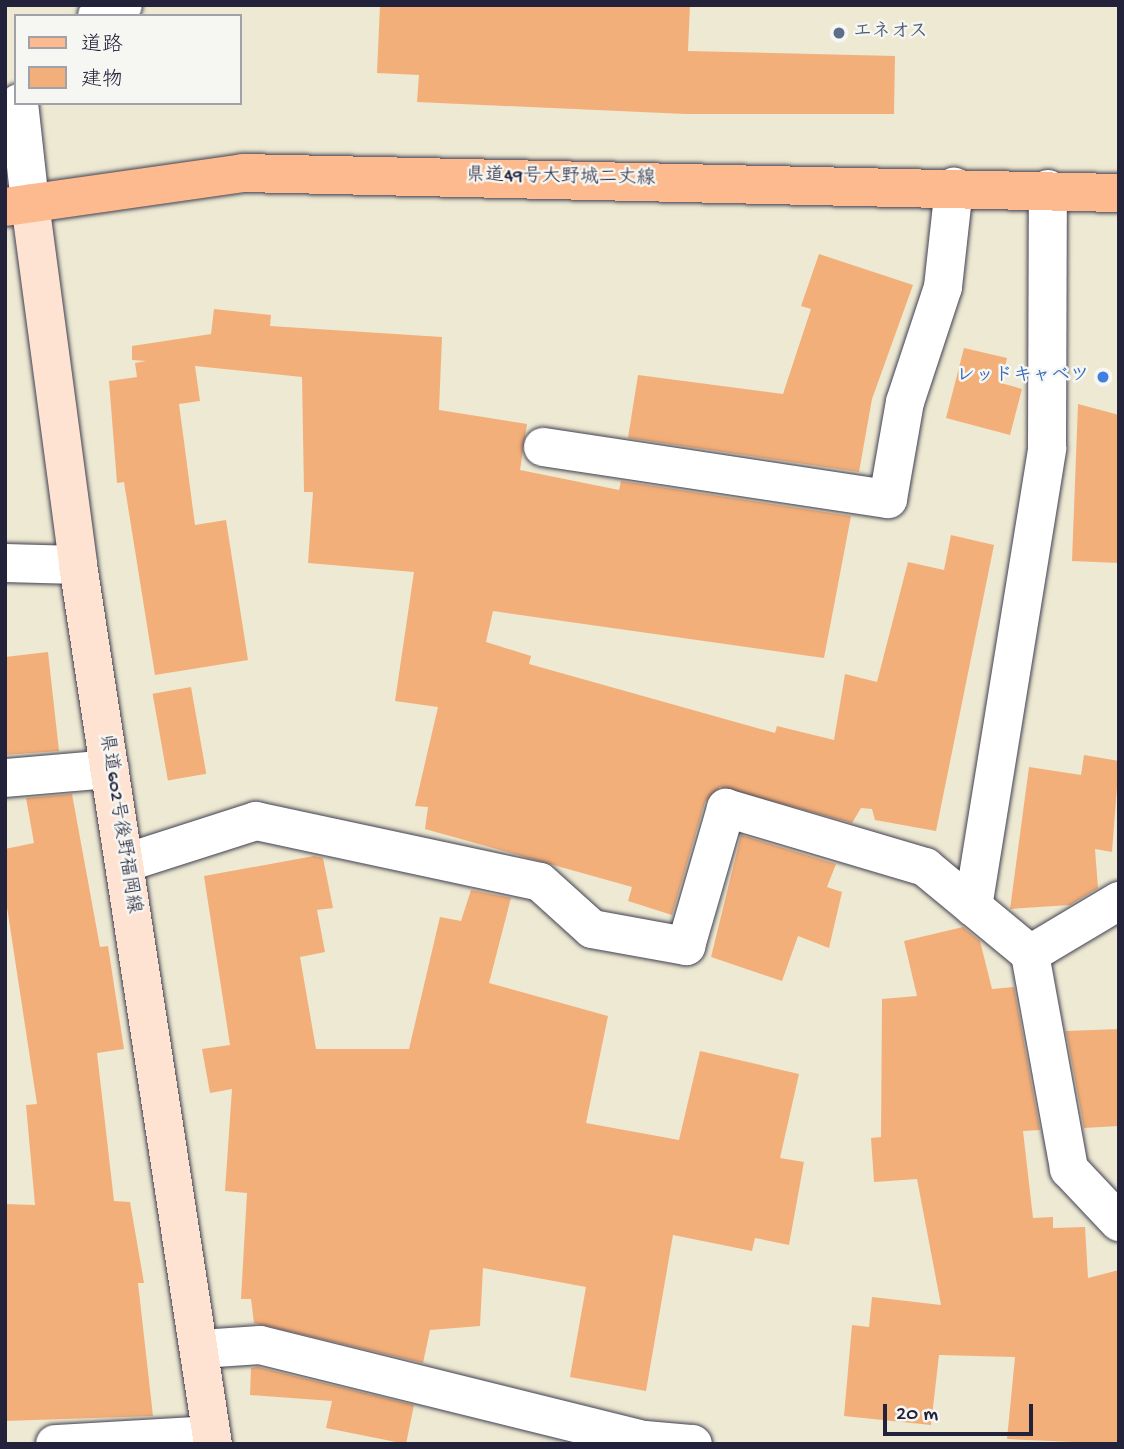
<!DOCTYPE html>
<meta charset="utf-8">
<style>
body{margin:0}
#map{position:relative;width:1124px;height:1449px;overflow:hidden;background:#eee9d2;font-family:"Gochi Hand","Klee One",sans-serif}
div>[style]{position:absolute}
.building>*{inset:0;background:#f3af7a;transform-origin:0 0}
.roads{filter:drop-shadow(0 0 2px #414052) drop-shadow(0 0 2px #414052)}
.minor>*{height:38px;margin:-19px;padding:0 19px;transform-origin:19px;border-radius:19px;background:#fff}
.secondary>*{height:38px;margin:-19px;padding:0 19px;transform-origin:19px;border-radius:19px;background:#fee3d2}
.primary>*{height:38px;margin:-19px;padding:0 19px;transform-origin:19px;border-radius:19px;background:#fcba8e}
.dots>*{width:19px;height:19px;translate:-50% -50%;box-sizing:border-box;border:4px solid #f6f6f2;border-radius:50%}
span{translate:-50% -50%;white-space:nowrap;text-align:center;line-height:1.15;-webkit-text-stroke:5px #f6f6f2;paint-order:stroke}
.service-label{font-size:19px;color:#4e5e75;font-weight:700}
.left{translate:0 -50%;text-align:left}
.street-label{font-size:19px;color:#22223b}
.shop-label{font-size:19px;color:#366cbe;font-weight:700}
.right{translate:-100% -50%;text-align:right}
.frame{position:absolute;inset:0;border:7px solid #22223b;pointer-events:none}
.legend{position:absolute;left:14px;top:14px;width:228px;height:91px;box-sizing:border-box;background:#f6f6f2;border:2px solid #a1a1a9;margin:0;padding:9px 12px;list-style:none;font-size:21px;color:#22223b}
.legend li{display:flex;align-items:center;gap:14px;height:35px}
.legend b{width:35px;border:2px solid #a1a1a9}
.scale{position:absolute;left:883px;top:1404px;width:150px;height:32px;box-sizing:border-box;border:4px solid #22223b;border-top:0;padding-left:9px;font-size:21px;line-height:24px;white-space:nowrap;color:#22223b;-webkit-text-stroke:5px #f6f6f2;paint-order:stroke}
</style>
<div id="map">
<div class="building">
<i style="clip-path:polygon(380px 5px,690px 5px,688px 51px,895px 56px,894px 114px,685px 114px,417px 102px,419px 75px,377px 73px)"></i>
<i style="clip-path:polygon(819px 254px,913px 285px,872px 399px,859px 472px,628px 438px,638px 375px,783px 394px,811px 309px,801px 306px)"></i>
<i style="clip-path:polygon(214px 309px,271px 315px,270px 326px,442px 337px,439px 410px,527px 424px,520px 470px,619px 490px,621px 481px,851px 516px,824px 658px,493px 611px,486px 642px,531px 656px,529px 664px,775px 733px,777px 726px,834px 740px,845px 674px,877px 682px,908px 562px,944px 570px,951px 535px,994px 545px,936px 831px,875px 820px,872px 809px,861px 808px,852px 823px,720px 787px,705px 802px,672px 915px,628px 901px,632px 887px,425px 829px,428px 807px,415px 806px,438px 707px,395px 701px,414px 572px,308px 563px,313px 492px,304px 492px,302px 377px,195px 366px,200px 401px,179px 404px,195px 525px,226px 520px,248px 660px,155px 675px,124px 482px,117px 483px,109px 381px,137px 377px,135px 363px,146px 361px,132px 360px,132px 346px,211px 334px)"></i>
<i style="clip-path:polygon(964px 348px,1007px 358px,1001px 383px,1022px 389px,1010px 435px,946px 418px)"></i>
<i style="clip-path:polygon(1078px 404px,1119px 415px,1119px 563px,1072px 561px)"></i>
<i style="clip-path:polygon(48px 652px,59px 751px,5px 755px,5px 657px)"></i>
<i style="left:191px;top:687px;width:88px;height:39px;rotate:80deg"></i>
<i style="clip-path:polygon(1084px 755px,1119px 761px,1112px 852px,1095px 849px,1098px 888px,1070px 905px,1010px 909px,1029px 767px,1081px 775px)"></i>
<i style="clip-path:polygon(72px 794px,100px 947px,108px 946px,124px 1049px,97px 1053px,114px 1201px,130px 1202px,144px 1283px,138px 1283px,153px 1416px,5px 1421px,5px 1204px,35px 1205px,26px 1105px,37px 1104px,5px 894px,5px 849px,34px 843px,26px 798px)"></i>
<i style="clip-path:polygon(741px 835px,836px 864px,827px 887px,842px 892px,829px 948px,798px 936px,782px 981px,711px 957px)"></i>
<i style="clip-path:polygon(314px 856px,323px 858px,333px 908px,317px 910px,325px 952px,300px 957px,316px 1049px,409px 1049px,440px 917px,461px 921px,471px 890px,511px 898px,489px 983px,608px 1016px,586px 1123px,679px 1140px,700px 1051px,799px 1074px,780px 1158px,804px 1162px,789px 1245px,755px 1238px,752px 1251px,673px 1235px,646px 1391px,570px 1377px,586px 1287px,483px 1268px,480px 1326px,430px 1330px,423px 1363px,254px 1323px,251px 1299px,241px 1299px,247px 1193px,225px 1191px,232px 1089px,210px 1093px,202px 1049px,230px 1045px,204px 876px)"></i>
<i style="clip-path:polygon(963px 927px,980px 941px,992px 989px,1014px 987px,1040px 1130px,1023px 1131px,1033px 1218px,1053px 1217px,1053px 1228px,1085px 1227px,1088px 1278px,1119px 1270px,1119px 1444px,1007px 1439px,1015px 1357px,939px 1355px,931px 1425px,844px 1416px,852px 1325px,869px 1327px,872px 1297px,941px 1305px,917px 1179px,874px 1182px,871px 1138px,881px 1137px,882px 999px,917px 996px,904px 941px)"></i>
<i style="clip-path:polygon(1119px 1029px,1119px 1126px,1084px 1128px,1066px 1031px)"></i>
<i style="clip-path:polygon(258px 1367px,414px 1405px,406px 1444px,326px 1428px,332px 1401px,250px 1395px,251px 1368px)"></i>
</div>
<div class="roads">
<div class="minor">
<i style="left:97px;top:16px;width:28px;rotate:-23deg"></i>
<i style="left:19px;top:103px;width:101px;rotate:83.7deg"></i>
<i style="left:543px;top:447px;width:349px;rotate:8.6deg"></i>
<i style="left:888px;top:499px;width:98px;rotate:-80.1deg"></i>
<i style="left:905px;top:402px;width:121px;rotate:-71.7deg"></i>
<i style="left:943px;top:287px;width:101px;rotate:-83.7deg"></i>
<i style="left:5px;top:563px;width:73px;rotate:1.6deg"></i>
<i style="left:5px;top:778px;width:105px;rotate:-4.9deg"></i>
<i style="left:125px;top:863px;width:138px;rotate:-17.8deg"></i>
<i style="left:256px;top:821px;width:290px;rotate:12.1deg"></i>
<i style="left:540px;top:882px;width:70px;rotate:42.1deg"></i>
<i style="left:592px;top:929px;width:96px;rotate:10.3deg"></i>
<i style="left:686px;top:946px;width:144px;rotate:-73.8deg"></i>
<i style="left:726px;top:808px;width:208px;rotate:16.5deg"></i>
<i style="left:925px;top:867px;width:136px;rotate:39.6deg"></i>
<i style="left:1030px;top:954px;width:104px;rotate:-30.8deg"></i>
<i style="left:973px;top:907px;width:465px;rotate:-80.8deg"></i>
<i style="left:1047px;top:448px;width:259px;rotate:-89.8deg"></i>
<i style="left:1030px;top:954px;width:219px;rotate:79.7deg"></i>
<i style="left:1069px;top:1169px;width:73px;rotate:46.7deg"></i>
<i style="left:201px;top:1349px;width:59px;rotate:-3.9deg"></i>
<i style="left:260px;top:1345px;width:397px;rotate:13.9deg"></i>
<i style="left:645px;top:1440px;width:48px;rotate:4.8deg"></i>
<i style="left:55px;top:1444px;width:156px;rotate:-3.3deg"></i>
</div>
<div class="secondary">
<i style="left:30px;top:203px;width:365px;rotate:82.4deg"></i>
<i style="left:78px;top:565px;width:889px;rotate:81.27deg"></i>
</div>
<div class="primary">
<i style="left:5px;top:207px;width:240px;rotate:-8.1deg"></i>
<i style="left:243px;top:173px;width:876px;rotate:1.31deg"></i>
</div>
</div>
<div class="dots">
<i style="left:839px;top:33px;background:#5c6f8a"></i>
<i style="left:1103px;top:377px;background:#3f7fe0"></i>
</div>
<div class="service-label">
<span class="left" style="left:853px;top:33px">エネオス</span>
</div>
<div class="street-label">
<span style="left:561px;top:178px;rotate:1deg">県道49号大野城二丈線</span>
<span style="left:119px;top:824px;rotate:81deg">県道602号後野福岡線</span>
</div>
<div class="shop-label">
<span class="right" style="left:1089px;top:377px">レッドキャベツ</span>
</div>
<div class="frame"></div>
<ul class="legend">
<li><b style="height:9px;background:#fcba8e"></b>道路</li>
<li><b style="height:19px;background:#f3af7a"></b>建物</li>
</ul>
<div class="scale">20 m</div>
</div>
